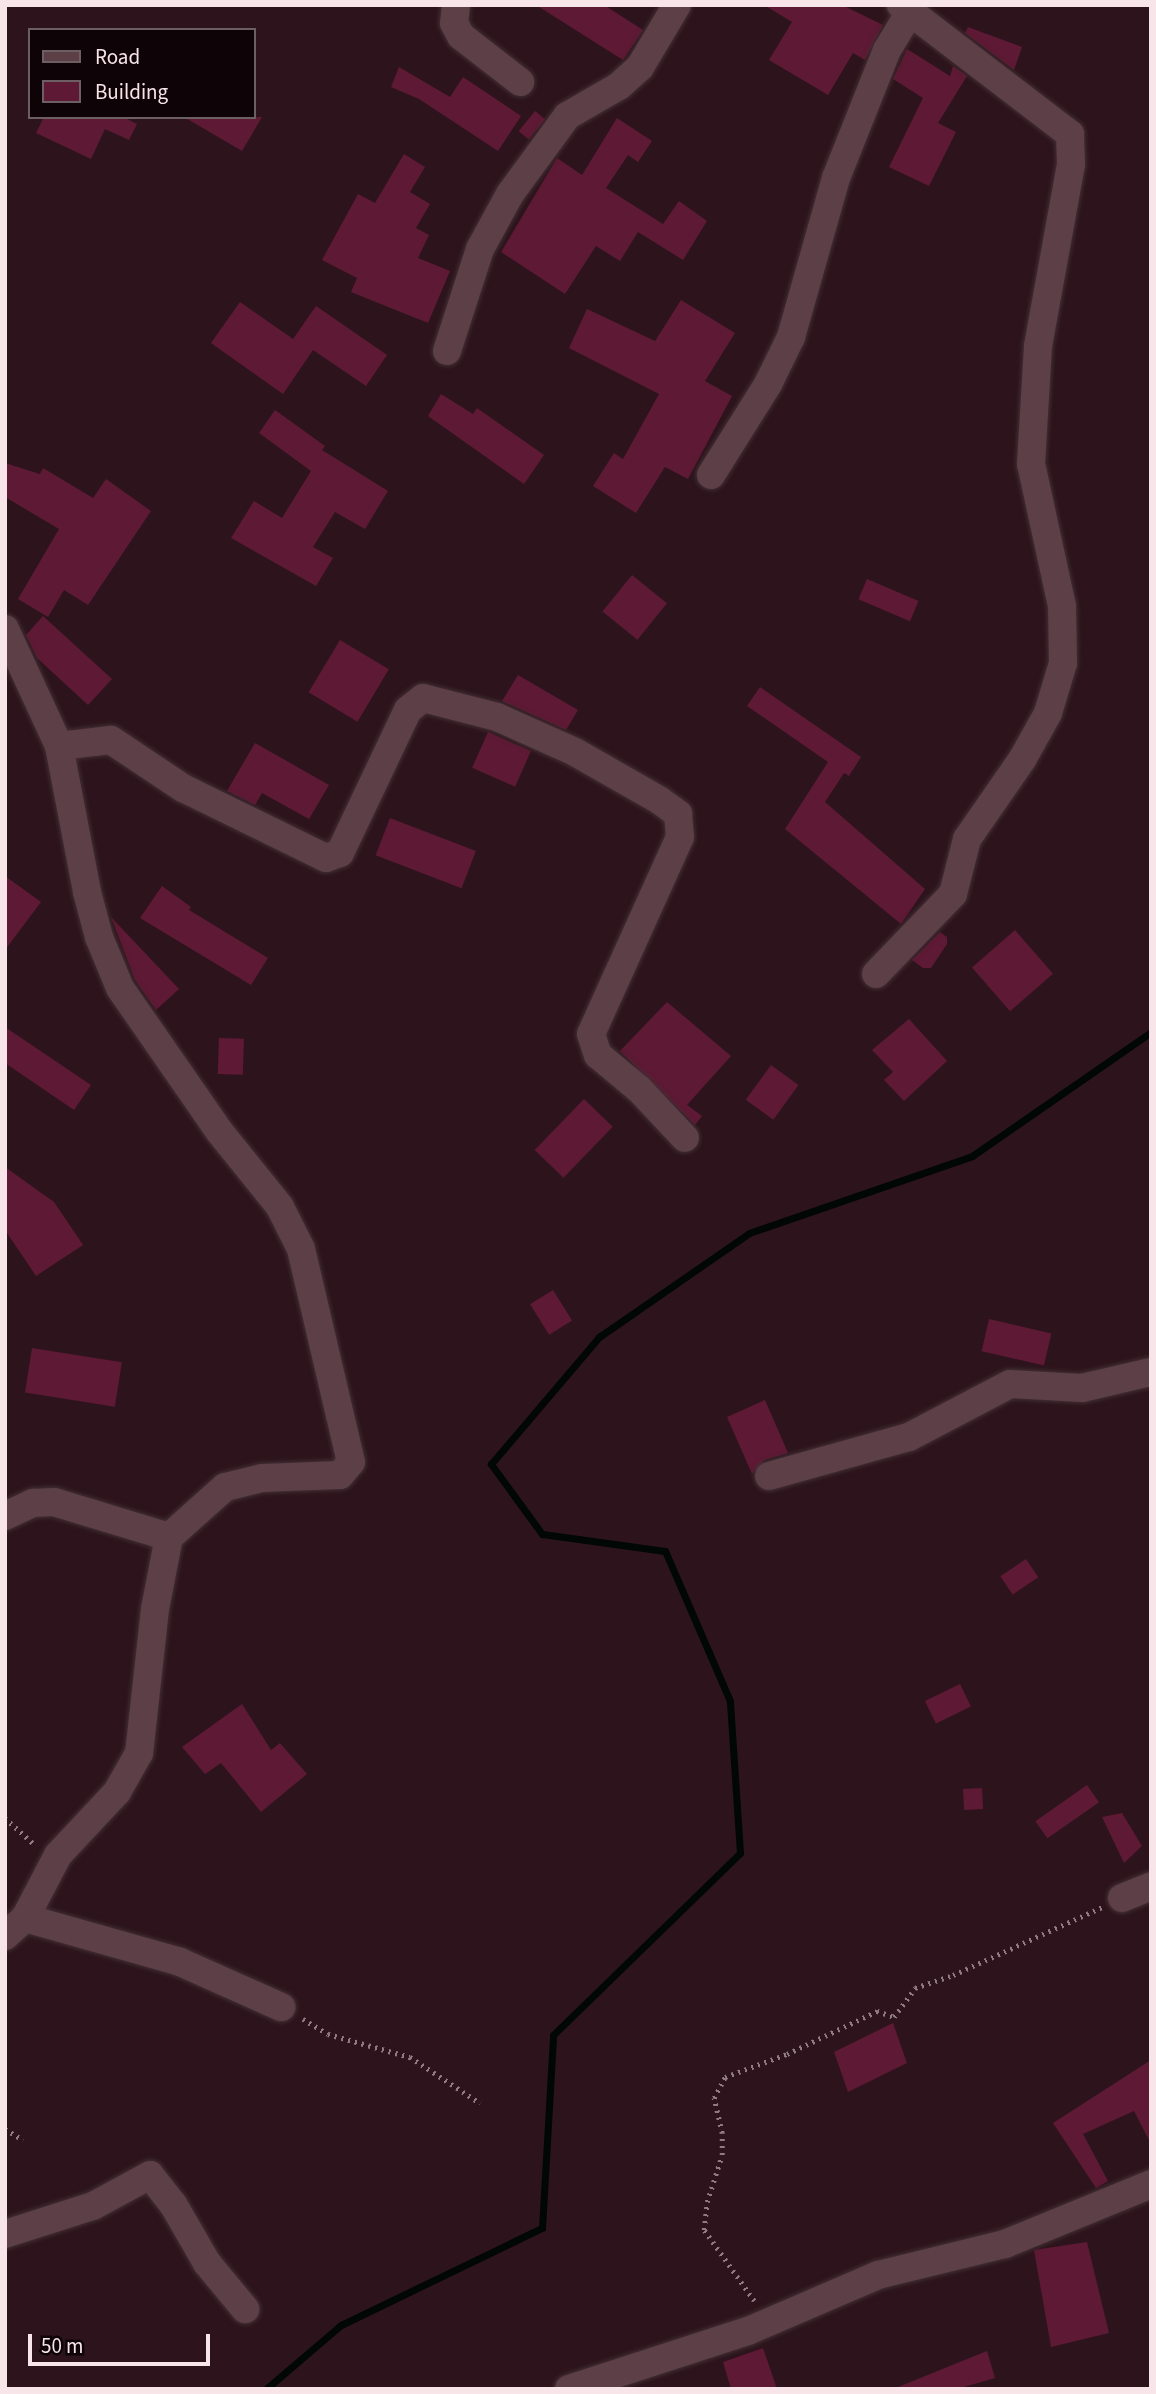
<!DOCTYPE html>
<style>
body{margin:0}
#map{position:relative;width:1156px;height:2394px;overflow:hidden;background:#2d141c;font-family:"Source Sans 3",sans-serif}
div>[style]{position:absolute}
.stream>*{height:7px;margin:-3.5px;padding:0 3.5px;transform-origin:3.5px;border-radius:3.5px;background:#010704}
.building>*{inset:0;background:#5e1934;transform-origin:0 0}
.path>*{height:4.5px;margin-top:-2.25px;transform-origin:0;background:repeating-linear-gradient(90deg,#917b82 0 2px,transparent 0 7px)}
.roads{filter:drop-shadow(0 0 2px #422f34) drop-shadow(0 0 2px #422f34)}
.minor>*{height:28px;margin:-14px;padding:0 14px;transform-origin:14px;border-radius:14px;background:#5d3f48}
span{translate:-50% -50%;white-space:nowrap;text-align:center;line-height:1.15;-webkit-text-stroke:6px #0e0407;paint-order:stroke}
.frame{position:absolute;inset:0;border:7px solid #f8e5ea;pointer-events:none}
.legend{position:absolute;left:28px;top:28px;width:228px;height:91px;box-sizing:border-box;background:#0e0407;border:2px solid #6c5e62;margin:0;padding:9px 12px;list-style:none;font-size:21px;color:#f8e5ea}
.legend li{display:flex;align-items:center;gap:14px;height:35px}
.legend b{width:35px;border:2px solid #6c5e62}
.scale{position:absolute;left:28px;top:2334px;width:182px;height:32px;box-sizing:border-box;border:4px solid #f8e5ea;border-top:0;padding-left:9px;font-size:21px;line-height:24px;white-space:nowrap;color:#f8e5ea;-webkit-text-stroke:5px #0e0407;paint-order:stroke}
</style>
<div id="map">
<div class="stream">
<i style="left:266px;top:2389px;width:99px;rotate:-40.5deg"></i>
<i style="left:341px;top:2325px;width:223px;rotate:-25.8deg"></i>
<i style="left:542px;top:2228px;width:193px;rotate:-86.7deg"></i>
<i style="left:553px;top:2035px;width:261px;rotate:-44.2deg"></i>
<i style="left:740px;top:1853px;width:152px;rotate:-93.8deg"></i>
<i style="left:730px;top:1701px;width:163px;rotate:-113.4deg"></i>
<i style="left:665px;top:1551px;width:124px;rotate:-172.1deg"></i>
<i style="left:542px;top:1534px;width:87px;rotate:-126.1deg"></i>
<i style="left:491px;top:1464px;width:167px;rotate:-49.6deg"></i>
<i style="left:599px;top:1337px;width:183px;rotate:-34.7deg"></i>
<i style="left:749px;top:1233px;width:236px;rotate:-19deg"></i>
<i style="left:972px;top:1156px;width:218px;rotate:-34.7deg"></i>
</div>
<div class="building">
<i style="clip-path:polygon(536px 5px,604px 5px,643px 30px,623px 60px)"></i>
<i style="clip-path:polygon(764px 5px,842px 5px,883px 25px,865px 60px,853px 53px,828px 95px,769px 60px,792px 22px)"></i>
<i style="clip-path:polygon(968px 27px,1022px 47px,1014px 70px,965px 33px)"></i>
<i style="clip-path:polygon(907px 49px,950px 76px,953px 66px,967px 76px,938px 123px,956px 132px,929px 186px,889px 167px,923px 98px,893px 79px)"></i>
<i style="clip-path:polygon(399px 67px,450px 97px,463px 77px,521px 116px,498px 151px,419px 99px,391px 87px)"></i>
<i style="left:535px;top:111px;width:13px;height:26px;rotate:39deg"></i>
<i style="clip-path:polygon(44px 117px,123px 117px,137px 124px,129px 140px,105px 129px,91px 159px,36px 133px)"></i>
<i style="clip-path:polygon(184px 117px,262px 117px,242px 151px)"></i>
<i style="clip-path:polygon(617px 118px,652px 141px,638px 162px,628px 155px,606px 188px,663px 224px,679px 201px,707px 221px,683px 260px,638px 232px,620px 261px,596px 246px,565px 294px,501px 252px,557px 158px,582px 175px)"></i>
<i style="clip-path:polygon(404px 154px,425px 167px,410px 192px,430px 204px,416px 228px,429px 235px,418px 258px,450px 271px,428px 323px,351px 292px,357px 278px,322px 260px,358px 194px,375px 203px)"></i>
<i style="clip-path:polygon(681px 300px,735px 333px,705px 381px,732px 396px,688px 479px,665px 467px,636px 513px,593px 486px,614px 453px,623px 459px,659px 394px,569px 348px,587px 309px,655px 341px)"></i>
<i style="clip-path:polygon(240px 302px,293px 339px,316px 306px,387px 355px,366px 386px,313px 350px,283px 394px,211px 343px)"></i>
<i style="clip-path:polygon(441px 394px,473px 414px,477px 408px,544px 455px,524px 484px,428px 416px)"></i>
<i style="clip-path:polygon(275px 410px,325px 446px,322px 450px,388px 491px,365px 529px,335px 512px,313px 547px,333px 558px,316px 586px,231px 538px,254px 501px,282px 518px,311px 471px,259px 433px)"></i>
<i style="clip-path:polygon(5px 463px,40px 474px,43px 468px,93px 498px,106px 479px,151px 511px,88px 605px,64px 590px,48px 617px,18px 599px,59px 529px,5px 497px)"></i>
<i style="left:632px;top:575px;width:45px;height:47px;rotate:39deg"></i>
<i style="left:867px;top:579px;width:56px;height:22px;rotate:23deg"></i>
<i style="clip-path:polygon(43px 616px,112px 679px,88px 705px,37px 658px,26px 635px)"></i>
<i style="left:340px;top:640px;width:57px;height:61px;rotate:31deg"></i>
<i style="clip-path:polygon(518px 675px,578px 710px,566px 730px,502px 701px)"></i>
<i style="clip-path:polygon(760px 687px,861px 757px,849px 776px,844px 773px,825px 802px,925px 889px,901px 924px,785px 829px,828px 762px,747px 706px)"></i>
<i style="left:488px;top:732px;width:47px;height:39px;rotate:24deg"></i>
<i style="clip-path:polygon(255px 743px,329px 785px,309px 819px,262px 793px,255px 805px,227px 791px)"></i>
<i style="left:390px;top:818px;width:92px;height:40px;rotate:21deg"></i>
<i style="clip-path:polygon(5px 876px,41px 902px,5px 950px)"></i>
<i style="clip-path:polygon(162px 886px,191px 907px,189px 910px,268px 958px,251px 985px,140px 918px)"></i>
<i style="clip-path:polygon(111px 917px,179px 989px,156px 1010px,135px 980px)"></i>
<i style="left:1015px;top:930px;width:58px;height:57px;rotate:49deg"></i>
<i style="clip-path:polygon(940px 932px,947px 937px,947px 944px,931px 968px,923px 968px,912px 960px)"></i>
<i style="clip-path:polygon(667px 1002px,731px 1056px,687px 1105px,702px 1116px,695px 1125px,620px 1051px)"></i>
<i style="clip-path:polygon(909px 1019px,947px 1061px,904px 1101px,884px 1080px,893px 1072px,872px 1050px)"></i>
<i style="clip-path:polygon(5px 1027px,91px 1085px,74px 1110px,5px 1063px)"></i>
<i style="left:219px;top:1038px;width:25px;height:36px;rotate:2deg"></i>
<i style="left:771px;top:1065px;width:34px;height:43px;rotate:36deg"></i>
<i style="left:584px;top:1099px;width:40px;height:71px;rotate:44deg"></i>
<i style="clip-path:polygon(5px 1167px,54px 1202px,83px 1245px,36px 1276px,5px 1230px)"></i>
<i style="left:553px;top:1290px;width:36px;height:27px;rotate:58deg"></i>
<i style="left:989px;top:1319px;width:64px;height:33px;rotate:13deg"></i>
<i style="left:32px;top:1348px;width:91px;height:45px;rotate:9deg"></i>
<i style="clip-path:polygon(765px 1400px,788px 1453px,764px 1460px,752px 1474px,727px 1417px)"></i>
<i style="left:1026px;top:1559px;width:22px;height:31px;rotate:56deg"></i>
<i style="left:960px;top:1684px;width:25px;height:39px;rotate:64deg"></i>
<i style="clip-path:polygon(242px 1704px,271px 1750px,280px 1743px,307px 1774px,261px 1812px,221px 1763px,205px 1774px,182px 1747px)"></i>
<i style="left:1087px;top:1785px;width:21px;height:63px;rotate:55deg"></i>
<i style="left:982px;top:1788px;width:21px;height:19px;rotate:87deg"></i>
<i style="clip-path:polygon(1122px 1813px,1142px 1846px,1124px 1863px,1102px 1817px)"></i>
<i style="clip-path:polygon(893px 2023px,907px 2063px,848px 2092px,834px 2052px)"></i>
<i style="clip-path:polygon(1151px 2060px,1151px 2144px,1134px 2111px,1083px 2134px,1108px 2181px,1096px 2188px,1053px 2123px)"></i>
<i style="clip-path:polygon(1087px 2242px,1109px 2333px,1051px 2347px,1034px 2250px)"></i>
<i style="clip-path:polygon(763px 2348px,777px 2389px,731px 2389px,723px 2362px)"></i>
<i style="clip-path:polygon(987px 2351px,995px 2378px,957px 2389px,893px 2389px)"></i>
</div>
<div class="path">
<i style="left:5px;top:1818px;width:40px;rotate:42deg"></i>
<i style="left:303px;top:2019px;width:29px;rotate:31deg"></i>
<i style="left:328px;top:2034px;width:85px;rotate:15.7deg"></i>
<i style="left:410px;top:2057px;width:84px;rotate:33.3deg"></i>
<i style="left:5px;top:2129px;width:21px;rotate:31deg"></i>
<i style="left:754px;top:2301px;width:87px;rotate:-125.2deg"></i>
<i style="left:704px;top:2230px;width:28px;rotate:-84deg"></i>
<i style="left:707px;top:2202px;width:49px;rotate:-72.3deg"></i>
<i style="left:722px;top:2155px;width:22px;rotate:-90deg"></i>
<i style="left:722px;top:2133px;width:36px;rotate:-103deg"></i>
<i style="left:714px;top:2098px;width:24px;rotate:-62deg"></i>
<i style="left:725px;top:2077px;width:66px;rotate:-20.4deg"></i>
<i style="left:787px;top:2054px;width:100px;rotate:-25.5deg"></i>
<i style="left:877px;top:2011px;width:18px;rotate:19deg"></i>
<i style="left:894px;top:2017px;width:36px;rotate:-54deg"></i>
<i style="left:915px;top:1988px;width:40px;rotate:-18.9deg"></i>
<i style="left:953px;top:1975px;width:164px;rotate:-24.5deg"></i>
</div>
<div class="roads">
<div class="minor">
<i style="left:456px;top:5px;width:18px;rotate:96deg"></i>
<i style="left:454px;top:23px;width:15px;rotate:62deg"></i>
<i style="left:461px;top:36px;width:75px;rotate:37.9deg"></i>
<i style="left:447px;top:351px;width:107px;rotate:-72.1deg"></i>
<i style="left:480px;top:249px;width:63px;rotate:-61.4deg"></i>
<i style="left:510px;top:194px;width:97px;rotate:-53.8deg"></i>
<i style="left:567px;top:116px;width:60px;rotate:-30deg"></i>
<i style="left:619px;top:86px;width:28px;rotate:-42deg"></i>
<i style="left:640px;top:67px;width:72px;rotate:-59.2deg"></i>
<i style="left:711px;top:475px;width:107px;rotate:-57.9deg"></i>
<i style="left:768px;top:384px;width:52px;rotate:-63.9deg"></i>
<i style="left:791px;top:337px;width:165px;rotate:-74.2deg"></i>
<i style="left:836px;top:178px;width:138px;rotate:-68.3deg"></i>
<i style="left:887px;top:50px;width:44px;rotate:-58.8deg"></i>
<i style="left:5px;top:629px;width:129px;rotate:65.2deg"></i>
<i style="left:59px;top:746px;width:149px;rotate:79.1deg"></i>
<i style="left:87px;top:892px;width:47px;rotate:75.1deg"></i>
<i style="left:99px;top:937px;width:55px;rotate:67.6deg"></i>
<i style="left:120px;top:988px;width:174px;rotate:55.3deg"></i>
<i style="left:219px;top:1131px;width:97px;rotate:51.2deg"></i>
<i style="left:280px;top:1207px;width:47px;rotate:63.4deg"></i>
<i style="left:301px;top:1249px;width:219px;rotate:76.8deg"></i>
<i style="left:351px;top:1462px;width:17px;rotate:130deg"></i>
<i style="left:340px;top:1475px;width:78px;rotate:177.8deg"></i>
<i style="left:262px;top:1478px;width:38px;rotate:166deg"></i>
<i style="left:225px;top:1487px;width:75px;rotate:138.2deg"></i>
<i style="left:169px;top:1537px;width:73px;rotate:101deg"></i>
<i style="left:155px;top:1609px;width:145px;rotate:96.3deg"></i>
<i style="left:139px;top:1753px;width:45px;rotate:119.4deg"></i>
<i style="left:117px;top:1792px;width:86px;rotate:133.1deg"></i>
<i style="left:58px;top:1855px;width:71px;rotate:117.6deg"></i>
<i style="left:25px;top:1918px;width:27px;rotate:138deg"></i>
<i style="left:59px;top:746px;width:52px;rotate:-6.6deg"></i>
<i style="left:111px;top:740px;width:87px;rotate:33.7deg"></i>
<i style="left:183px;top:788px;width:159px;rotate:26.1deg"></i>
<i style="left:326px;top:858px;width:15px;rotate:-20deg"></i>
<i style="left:340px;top:853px;width:158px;rotate:-64.6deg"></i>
<i style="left:408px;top:710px;width:19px;rotate:-39deg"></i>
<i style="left:423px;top:698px;width:76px;rotate:14.4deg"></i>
<i style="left:497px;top:717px;width:85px;rotate:24.2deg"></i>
<i style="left:575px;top:752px;width:97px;rotate:29.7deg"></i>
<i style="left:659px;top:800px;width:24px;rotate:36deg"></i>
<i style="left:678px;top:814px;width:23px;rotate:85deg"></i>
<i style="left:680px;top:837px;width:216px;rotate:114.3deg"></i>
<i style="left:591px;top:1034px;width:22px;rotate:72deg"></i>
<i style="left:598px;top:1055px;width:53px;rotate:39.7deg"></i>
<i style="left:639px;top:1089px;width:67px;rotate:46.8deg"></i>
<i style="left:876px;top:974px;width:111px;rotate:-46.1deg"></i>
<i style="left:953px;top:894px;width:57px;rotate:-75.7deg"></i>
<i style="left:967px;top:839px;width:98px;rotate:-55.3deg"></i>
<i style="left:1023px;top:758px;width:51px;rotate:-60.9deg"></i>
<i style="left:1048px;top:713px;width:52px;rotate:-73.3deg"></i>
<i style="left:1063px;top:663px;width:57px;rotate:-91deg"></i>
<i style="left:1062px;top:606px;width:145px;rotate:-102.3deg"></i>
<i style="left:1031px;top:464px;width:118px;rotate:-86.6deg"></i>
<i style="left:1038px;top:346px;width:185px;rotate:-79.7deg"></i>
<i style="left:1071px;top:164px;width:30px;rotate:-92deg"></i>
<i style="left:1070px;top:134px;width:213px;rotate:-142.6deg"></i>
<i style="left:769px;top:1476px;width:145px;rotate:-15.6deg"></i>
<i style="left:909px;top:1437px;width:114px;rotate:-27.7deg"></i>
<i style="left:1010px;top:1384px;width:72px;rotate:3.2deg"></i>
<i style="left:1082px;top:1388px;width:71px;rotate:-13.1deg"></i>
<i style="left:5px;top:1516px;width:31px;rotate:-25deg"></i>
<i style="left:33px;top:1503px;width:21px;rotate:-3deg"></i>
<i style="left:54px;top:1502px;width:120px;rotate:16.9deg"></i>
<i style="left:1122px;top:1898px;width:31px;rotate:-22deg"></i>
<i style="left:25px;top:1918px;width:161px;rotate:15.8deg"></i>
<i style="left:180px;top:1962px;width:111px;rotate:24deg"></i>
<i style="left:5px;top:2234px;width:92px;rotate:-17.7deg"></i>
<i style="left:93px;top:2206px;width:65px;rotate:-28.5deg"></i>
<i style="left:150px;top:2175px;width:37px;rotate:52deg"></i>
<i style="left:173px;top:2204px;width:68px;rotate:60deg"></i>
<i style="left:207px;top:2263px;width:60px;rotate:50.4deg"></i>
<i style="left:569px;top:2389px;width:188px;rotate:-18deg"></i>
<i style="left:748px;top:2331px;width:142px;rotate:-23.3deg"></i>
<i style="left:878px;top:2275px;width:131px;rotate:-13.7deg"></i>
<i style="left:1005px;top:2244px;width:158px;rotate:-22.3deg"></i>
</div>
</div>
<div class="frame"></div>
<ul class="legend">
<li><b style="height:9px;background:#5d3f48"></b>Road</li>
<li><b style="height:19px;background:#5e1934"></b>Building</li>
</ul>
<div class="scale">50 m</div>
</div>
